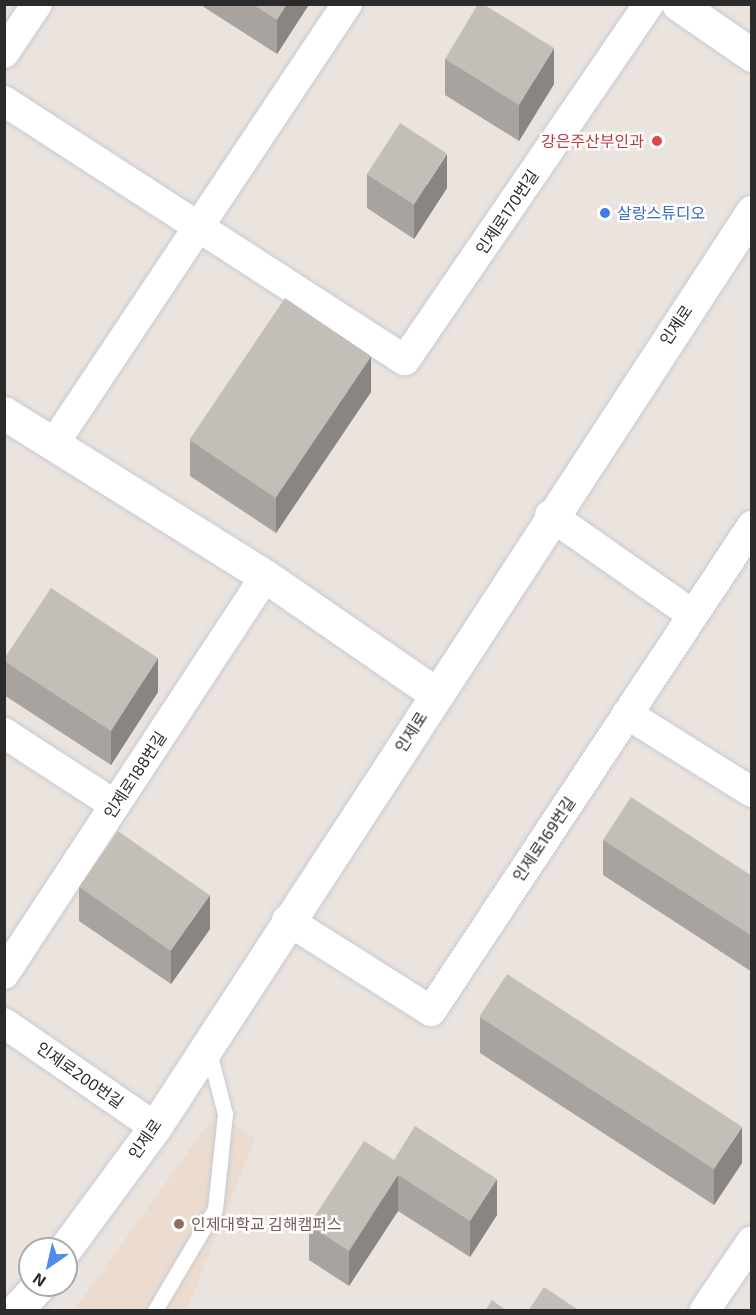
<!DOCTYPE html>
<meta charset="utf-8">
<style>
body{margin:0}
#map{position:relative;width:756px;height:1315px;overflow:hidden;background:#ebe3de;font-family:"Exo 2","Noto Sans KR",sans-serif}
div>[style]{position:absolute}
.education>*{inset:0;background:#ebdccf}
.roads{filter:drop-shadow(0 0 2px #c6cbd3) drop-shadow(0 0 2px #c6cbd3)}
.lane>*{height:15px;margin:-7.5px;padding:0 7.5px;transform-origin:7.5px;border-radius:7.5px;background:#fff}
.street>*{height:30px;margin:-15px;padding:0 15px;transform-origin:15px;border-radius:15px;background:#fff}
.secondary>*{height:33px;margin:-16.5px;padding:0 16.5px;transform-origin:16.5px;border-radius:16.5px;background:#fff}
.wall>*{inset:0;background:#a9a39f}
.shaded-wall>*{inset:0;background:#898582}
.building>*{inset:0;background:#c4beb9;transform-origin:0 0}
.dots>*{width:16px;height:16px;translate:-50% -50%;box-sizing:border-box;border:3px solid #fff;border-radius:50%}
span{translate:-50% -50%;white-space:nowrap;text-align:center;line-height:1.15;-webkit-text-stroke:5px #fff;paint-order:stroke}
.health-label{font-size:16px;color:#be3a42}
.right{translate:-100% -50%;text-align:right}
.street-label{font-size:16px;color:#2b2b2b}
.shop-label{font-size:16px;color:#366cbe}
.left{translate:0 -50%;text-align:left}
.education-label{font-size:16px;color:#785e54}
.frame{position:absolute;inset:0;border:6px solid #2b2b2b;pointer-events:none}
.north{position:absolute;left:18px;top:1237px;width:60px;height:60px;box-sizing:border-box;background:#fff;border:2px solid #aaa;border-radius:50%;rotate:214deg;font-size:16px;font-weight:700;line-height:24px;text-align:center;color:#2b2b2b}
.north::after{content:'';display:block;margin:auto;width:21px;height:27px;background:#4d8ce9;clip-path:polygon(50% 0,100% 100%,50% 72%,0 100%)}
</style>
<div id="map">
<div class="education">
<i style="clip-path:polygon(216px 1113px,255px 1138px,187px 1310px,74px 1310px)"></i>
</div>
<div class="roads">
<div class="lane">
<i style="left:155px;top:1310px;width:117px;rotate:-59.3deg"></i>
<i style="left:215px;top:1209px;width:96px;rotate:-84deg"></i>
<i style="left:225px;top:1114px;width:68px;rotate:-104.4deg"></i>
</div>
<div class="street">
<i style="left:4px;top:53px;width:59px;rotate:-56deg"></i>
<i style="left:4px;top:101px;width:477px;rotate:32.9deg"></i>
<i style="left:405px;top:360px;width:432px;rotate:-55.6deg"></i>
<i style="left:53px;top:445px;width:530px;rotate:-56.31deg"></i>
<i style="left:550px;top:515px;width:174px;rotate:35deg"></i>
<i style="left:627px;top:714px;width:147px;rotate:32deg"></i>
<i style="left:4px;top:733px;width:132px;rotate:33deg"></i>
<i style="left:287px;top:920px;width:170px;rotate:32.3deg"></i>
<i style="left:431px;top:1011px;width:582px;rotate:-56.5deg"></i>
<i style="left:4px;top:974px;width:476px;rotate:-56.7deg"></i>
<i style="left:4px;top:1023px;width:183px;rotate:34.6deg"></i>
<i style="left:705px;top:1310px;width:83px;rotate:-55.7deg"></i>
</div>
<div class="secondary">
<i style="left:678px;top:4px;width:90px;rotate:34.6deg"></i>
<i style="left:4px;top:413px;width:308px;rotate:32deg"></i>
<i style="left:265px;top:576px;width:208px;rotate:34.6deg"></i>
<i style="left:65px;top:1249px;width:152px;rotate:-53.6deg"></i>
<i style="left:155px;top:1127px;width:1093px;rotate:-56.88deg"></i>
<i style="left:16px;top:1310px;width:34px;rotate:-47deg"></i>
</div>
</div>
<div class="wall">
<i style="clip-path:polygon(199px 4px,308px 4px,308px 6px,277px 54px)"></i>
<i style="clip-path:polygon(445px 59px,554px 84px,519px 141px,445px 95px)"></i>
<i style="clip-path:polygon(367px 174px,447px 188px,414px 239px,367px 208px)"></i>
<i style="clip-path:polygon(371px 392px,276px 533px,190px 476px,190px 440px)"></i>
<i style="clip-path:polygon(4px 659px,158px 692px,111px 765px,4px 695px)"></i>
<i style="clip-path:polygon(603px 840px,752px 876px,752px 972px,603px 875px)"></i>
<i style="clip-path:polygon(79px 887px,210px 929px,171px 984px,79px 921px)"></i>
<i style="clip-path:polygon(480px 1017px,742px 1163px,714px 1205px,480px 1053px)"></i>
<i style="clip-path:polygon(394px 1160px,497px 1215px,470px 1257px,398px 1211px,349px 1286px,309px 1260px,309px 1225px)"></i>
</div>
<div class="shaded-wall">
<i style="clip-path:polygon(287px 4px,308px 4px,308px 6px,277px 54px,277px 20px)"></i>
<i style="clip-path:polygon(554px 48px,554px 84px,519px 141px,519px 105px)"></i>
<i style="clip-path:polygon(447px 154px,447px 188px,414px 239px,414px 205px)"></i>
<i style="clip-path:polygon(371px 356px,371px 392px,276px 533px,276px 497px)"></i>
<i style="clip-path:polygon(158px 658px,158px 692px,111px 765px,111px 731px)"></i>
<i style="clip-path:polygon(210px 895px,210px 929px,171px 984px,171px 950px)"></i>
<i style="clip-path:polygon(742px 1127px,742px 1163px,714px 1205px,714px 1169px)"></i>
<i style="clip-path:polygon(398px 1175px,398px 1211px,349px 1286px,349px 1251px)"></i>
<i style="clip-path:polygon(497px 1179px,497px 1215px,470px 1257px,470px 1221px)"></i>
</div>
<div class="building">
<i style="clip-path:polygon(252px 4px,287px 4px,277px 20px)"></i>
<i style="clip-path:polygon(478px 4px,483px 4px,554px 48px,519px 105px,445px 59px)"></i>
<i style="left:400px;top:123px;width:56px;height:61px;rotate:33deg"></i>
<i style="left:285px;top:298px;width:104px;height:171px;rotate:34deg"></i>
<i style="clip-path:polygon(51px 588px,158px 658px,111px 731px,4px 661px,4px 659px)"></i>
<i style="clip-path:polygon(631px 797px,752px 876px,752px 936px,603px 840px)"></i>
<i style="left:118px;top:831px;width:112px;height:68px;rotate:35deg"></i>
<i style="left:507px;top:974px;width:280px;height:51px;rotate:33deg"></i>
<i style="clip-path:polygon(415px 1126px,497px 1179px,470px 1221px,398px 1175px,349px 1251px,309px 1225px,364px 1141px,394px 1160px)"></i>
<i style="clip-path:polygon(544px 1287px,580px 1311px,528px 1311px)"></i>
<i style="clip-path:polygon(492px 1300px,507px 1311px,485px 1311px)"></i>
</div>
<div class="dots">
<i style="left:657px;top:141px;background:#e0444e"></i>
<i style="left:605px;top:213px;background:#3f7fe0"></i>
<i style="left:179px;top:1224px;background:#8d6e63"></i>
</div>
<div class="health-label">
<span class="right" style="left:644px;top:141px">강은주산부인과</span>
</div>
<div class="street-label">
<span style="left:507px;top:212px;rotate:-56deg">인제로170번길</span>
<span style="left:676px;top:325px;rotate:-56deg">인제로</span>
<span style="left:411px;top:732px;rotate:-57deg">인제로</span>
<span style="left:135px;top:775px;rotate:-57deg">인제로188번길</span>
<span style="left:544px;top:839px;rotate:-56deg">인제로169번길</span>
<span style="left:80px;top:1075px;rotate:35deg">인제로200번길</span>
<span style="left:145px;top:1139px;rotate:-55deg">인제로</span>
</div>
<div class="shop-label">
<span class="left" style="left:617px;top:213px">살랑스튜디오</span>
</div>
<div class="education-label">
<span class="left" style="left:191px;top:1224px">인제대학교 김해캠퍼스</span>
</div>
<div class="frame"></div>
<div class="north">N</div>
</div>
